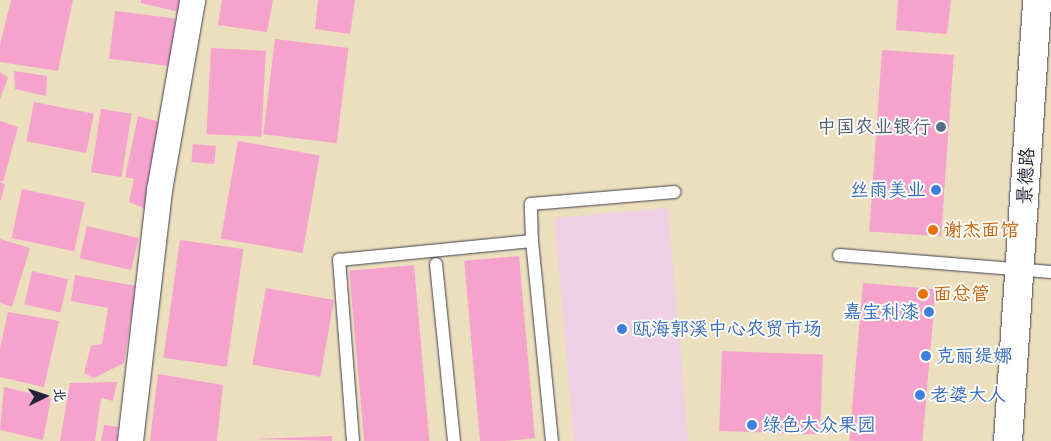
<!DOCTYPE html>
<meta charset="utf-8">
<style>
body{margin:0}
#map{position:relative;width:1051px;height:441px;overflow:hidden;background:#ecdfbd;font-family:"Patrick Hand","LXGW WenKai TC",sans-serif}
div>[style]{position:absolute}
.built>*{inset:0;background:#efd0e5;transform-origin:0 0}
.building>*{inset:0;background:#f5a3cd;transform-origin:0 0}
.roads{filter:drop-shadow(0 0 1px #403e4e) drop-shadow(0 0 1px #403e4e)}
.service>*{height:12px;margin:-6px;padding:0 6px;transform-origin:6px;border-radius:6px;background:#fff}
.minor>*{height:25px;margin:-12.5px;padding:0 12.5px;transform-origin:12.5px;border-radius:12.5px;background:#fff}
.secondary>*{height:28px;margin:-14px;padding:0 14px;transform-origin:14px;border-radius:14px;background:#fff}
.dots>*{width:14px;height:14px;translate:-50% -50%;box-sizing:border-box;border:2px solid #fdfcf7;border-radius:50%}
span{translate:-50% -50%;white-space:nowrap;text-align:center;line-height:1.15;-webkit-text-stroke:4px #fdfcf7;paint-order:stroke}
.service-label{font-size:19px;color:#4e5e75}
.right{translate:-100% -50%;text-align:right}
.street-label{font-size:19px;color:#22223b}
.shop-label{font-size:19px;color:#366cbe}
.left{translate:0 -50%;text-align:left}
.food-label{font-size:19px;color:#c56008}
.north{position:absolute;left:20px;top:371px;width:50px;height:50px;-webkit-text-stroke:4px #fdfcf7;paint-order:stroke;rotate:86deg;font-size:14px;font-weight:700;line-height:20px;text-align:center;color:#22223b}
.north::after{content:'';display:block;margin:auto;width:18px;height:22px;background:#22223b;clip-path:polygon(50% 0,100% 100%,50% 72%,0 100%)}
</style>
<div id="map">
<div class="built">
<i style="left:668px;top:208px;width:234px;height:114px;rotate:85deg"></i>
</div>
<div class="building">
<i style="clip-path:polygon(11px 0,73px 0,58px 71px,0 62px,0 45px)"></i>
<i style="clip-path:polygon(141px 0,181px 0,179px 12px,141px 3px)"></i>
<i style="clip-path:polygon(222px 0,273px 0,267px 32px,218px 25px)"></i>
<i style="clip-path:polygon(318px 0,355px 0,350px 34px,315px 29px)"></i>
<i style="clip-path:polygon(898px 0,951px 0,947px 34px,896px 30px)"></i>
<i style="left:115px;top:11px;width:61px;height:48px;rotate:7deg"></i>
<i style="left:275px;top:39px;width:74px;height:96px;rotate:7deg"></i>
<i style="left:211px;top:48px;width:55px;height:86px;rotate:3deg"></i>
<i style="left:882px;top:50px;width:72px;height:182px;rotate:4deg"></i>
<i style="clip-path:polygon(14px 71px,47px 76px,46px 96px,15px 89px)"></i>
<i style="clip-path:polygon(0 72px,8px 78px,0 99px)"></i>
<i style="left:34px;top:102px;width:61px;height:40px;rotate:11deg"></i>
<i style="left:101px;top:109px;width:31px;height:64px;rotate:9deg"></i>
<i style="clip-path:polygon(138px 116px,159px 122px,145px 209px,129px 202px,134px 179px,125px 177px)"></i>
<i style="clip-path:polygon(0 121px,18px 127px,3px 182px,0 181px)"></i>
<i style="left:238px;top:141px;width:83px;height:99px;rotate:10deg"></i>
<i style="left:193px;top:144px;width:23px;height:18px;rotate:5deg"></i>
<i style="clip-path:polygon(0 182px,5px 184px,1px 200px,0 200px)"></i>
<i style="left:22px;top:189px;width:64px;height:50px;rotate:12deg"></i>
<i style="left:87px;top:226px;width:53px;height:33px;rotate:13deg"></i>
<i style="clip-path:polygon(0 239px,30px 248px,12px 307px,0 303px)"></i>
<i style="left:180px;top:240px;width:64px;height:119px;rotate:8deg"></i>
<i style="left:519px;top:256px;width:183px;height:55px;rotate:85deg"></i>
<i style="left:414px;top:265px;width:177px;height:65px;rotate:85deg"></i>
<i style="left:32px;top:271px;width:37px;height:34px;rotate:13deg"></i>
<i style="clip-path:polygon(75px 275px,136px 286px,124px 363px,94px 378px,84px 373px,91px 346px,102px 344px,108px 308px,71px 301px)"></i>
<i style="left:863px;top:283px;width:73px;height:158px;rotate:5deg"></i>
<i style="left:266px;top:288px;width:69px;height:78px;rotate:10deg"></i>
<i style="clip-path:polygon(8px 312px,59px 321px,44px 387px,0 377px,0 348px)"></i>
<i style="left:722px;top:351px;width:101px;height:80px;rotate:2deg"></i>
<i style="clip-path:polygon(158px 374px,223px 385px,217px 441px,150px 441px)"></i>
<i style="clip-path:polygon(117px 382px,113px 401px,101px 398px,95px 441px,60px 441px,70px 383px)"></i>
<i style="clip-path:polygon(4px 387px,51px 398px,43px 440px,0 430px)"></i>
<i style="clip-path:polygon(104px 425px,118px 427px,117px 441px,101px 441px)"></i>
<i style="clip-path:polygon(332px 436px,332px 441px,251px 439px)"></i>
</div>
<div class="roads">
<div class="service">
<i style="left:532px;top:241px;width:201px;rotate:84.3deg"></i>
<i style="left:839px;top:255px;width:213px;rotate:4.6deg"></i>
<i style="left:436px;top:264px;width:178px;rotate:84.2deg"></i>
<i style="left:353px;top:441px;width:182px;rotate:-94.4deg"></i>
<i style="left:339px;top:260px;width:194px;rotate:-5.6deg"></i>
<i style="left:532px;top:241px;width:37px;rotate:-92deg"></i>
<i style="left:531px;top:204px;width:144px;rotate:-4.8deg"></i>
</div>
<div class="minor">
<i style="left:130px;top:441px;width:253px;rotate:-83.4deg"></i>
<i style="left:159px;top:190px;width:193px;rotate:-80.1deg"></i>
</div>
<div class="secondary">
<i style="left:1008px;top:441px;width:442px;rotate:-86.2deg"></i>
</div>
</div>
<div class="dots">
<i style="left:941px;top:127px;background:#5c6f8a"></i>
<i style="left:936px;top:190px;background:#3f7fe0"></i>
<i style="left:933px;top:230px;background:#e8710a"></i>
<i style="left:923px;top:294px;background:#e8710a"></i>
<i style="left:929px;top:312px;background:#3f7fe0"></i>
<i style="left:622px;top:329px;background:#3f7fe0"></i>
<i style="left:926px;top:356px;background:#3f7fe0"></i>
<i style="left:920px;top:395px;background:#3f7fe0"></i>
<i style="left:752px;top:425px;background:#3f7fe0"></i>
</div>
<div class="service-label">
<span class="right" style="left:931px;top:127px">中国农业银行</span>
</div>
<div class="street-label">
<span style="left:1026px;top:176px;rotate:-87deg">景德路</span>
</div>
<div class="shop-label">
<span class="right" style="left:926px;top:190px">丝雨美业</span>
<span class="right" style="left:919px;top:312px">嘉宝利漆</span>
<span class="left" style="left:632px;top:329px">瓯海郭溪中心农贸市场</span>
<span class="left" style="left:936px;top:356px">克丽缇娜</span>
<span class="left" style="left:930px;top:395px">老婆大人</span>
<span class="left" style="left:762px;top:425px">绿色大众果园</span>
</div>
<div class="food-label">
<span class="left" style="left:943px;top:230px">谢杰面馆</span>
<span class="left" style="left:933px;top:294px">面总管</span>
</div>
<div class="north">北</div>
</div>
